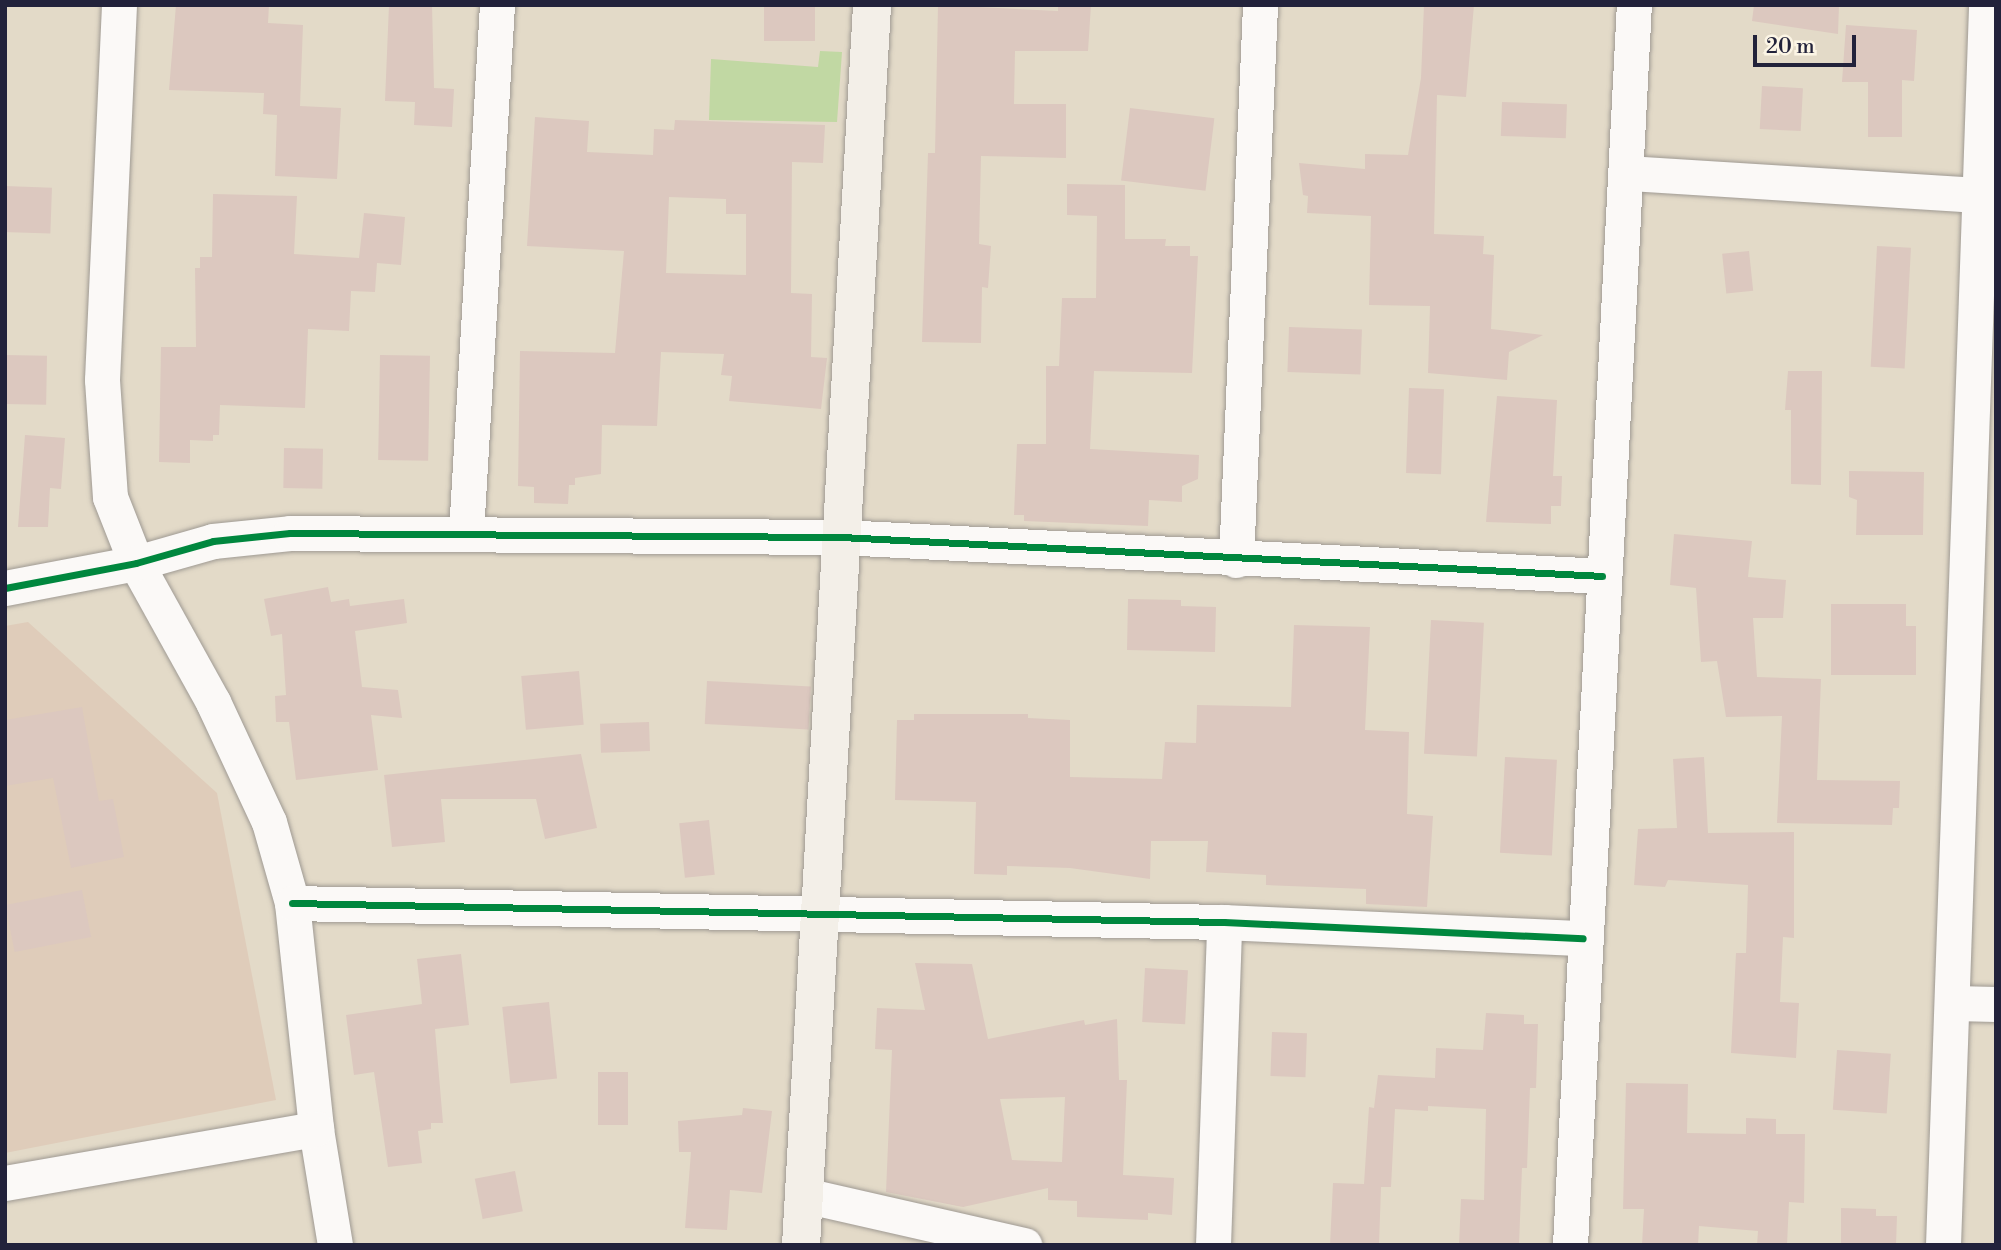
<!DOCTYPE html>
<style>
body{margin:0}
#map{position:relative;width:2001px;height:1250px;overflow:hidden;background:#e3dac8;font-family:"Libre Bodoni",serif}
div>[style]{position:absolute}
.built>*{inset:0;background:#dfccba}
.green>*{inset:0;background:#c1d8a3}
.building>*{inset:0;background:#dcc8bf;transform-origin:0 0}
.roads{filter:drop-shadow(0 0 2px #9f9a93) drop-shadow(0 0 2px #9f9a93)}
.street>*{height:35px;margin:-17.5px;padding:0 17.5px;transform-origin:17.5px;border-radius:17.5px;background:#fbf9f7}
.secondary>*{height:38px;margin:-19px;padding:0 19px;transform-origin:19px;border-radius:19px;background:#f3efe8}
.cycleway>*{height:7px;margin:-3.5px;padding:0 3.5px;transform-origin:3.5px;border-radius:3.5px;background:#00873e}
span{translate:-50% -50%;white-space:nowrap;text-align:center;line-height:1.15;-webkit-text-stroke:5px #fcf5e5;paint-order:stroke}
.frame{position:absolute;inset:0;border:7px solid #22223b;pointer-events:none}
.scale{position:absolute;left:1753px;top:35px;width:103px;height:32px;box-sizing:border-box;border:4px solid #22223b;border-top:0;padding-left:9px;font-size:21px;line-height:24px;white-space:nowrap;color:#22223b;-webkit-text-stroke:5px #fcf5e5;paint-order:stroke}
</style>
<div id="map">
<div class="built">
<i style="clip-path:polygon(28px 622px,217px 793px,276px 1100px,5px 1153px,5px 626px)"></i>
</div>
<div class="green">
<i style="clip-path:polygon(820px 51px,842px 52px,837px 122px,709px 120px,711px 59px,818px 67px)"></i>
</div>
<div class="building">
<i style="clip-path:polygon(176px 5px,269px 5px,268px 23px,303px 25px,300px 106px,341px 108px,337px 179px,275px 176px,277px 115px,263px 114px,264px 93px,169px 90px)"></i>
<i style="clip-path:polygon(389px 5px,432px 5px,434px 88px,454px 89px,452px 127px,414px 125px,415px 102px,385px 101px)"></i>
<i style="left:764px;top:5px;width:51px;height:36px"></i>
<i style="clip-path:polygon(938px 5px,1058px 11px,1058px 5px,1091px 5px,1088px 51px,1015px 51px,1014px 104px,1066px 104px,1066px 158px,981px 156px,979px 244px,991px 246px,988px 288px,982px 287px,981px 343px,922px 342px,928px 153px,935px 153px)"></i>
<i style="clip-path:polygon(1424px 5px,1474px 5px,1466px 97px,1437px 95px,1434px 234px,1484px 236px,1483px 254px,1494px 255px,1491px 329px,1543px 335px,1509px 352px,1507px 380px,1428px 373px,1430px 306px,1369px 305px,1371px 216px,1307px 213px,1308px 196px,1303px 195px,1299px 163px,1365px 169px,1365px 154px,1408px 155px,1421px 78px)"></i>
<i style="clip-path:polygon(1754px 5px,1839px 5px,1838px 34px,1752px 21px)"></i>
<i style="clip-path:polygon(1846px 25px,1917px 30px,1914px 81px,1902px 80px,1902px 137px,1868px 137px,1868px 82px,1842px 82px)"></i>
<i style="left:1762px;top:86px;width:41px;height:43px;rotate:3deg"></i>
<i style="left:1502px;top:102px;width:65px;height:34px;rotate:2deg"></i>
<i style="left:1130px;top:108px;width:85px;height:73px;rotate:7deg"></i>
<i style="clip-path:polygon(evenodd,535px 117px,589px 121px,587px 152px,653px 155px,654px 129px,674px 130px,675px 120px,825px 125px,823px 163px,792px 162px,791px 293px,812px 294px,811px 357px,827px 358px,821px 409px,729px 401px,732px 376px,721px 375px,724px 354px,661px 352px,657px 426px,602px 425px,601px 474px,575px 478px,575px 485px,569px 485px,568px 504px,534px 503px,534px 487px,518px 486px,520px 351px,615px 353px,624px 251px,527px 246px,535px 117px,669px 197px,726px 199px,726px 214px,746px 214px,746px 275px,666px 273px,669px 197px)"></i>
<i style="clip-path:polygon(1067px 184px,1125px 185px,1125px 239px,1166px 239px,1165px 246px,1190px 246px,1190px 256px,1198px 256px,1192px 373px,1094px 371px,1090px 449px,1199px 455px,1198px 479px,1182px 486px,1182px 502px,1149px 500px,1148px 526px,1024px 521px,1024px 515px,1014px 515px,1017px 444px,1046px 444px,1046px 366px,1059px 366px,1062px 298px,1096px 298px,1097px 216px,1067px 215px)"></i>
<i style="left:5px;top:186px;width:47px;height:46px;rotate:2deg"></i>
<i style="clip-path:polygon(213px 194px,297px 196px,294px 254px,359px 258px,364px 213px,405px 217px,401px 265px,377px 263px,375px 292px,351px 291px,349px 331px,308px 329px,305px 408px,220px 405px,219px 435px,213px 435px,213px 441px,190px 440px,190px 463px,159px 462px,161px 347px,196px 347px,195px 268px,200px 268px,200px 257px,212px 257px)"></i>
<i style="left:1877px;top:246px;width:34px;height:121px;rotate:3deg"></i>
<i style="left:1749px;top:251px;width:40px;height:27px;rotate:84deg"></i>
<i style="left:1289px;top:327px;width:73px;height:45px;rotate:2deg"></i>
<i style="left:5px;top:355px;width:42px;height:49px;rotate:1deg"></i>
<i style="left:380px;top:355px;width:50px;height:105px;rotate:1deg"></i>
<i style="clip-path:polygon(1788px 371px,1822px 371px,1821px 485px,1791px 484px,1791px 410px,1785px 410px)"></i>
<i style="left:1409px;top:388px;width:35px;height:85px;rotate:2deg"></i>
<i style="clip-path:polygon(1497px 396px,1557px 400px,1553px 476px,1562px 476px,1561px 506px,1551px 506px,1551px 524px,1486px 522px)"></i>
<i style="clip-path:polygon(25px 435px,65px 438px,61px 489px,50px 488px,48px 527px,18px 527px)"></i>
<i style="left:284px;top:448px;width:39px;height:40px;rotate:1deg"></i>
<i style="clip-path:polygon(1849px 471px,1924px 472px,1923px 535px,1856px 535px,1857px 500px,1849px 497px)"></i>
<i style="clip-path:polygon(1674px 534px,1752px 541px,1748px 577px,1786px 580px,1783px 618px,1753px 618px,1757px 677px,1821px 679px,1817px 780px,1900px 781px,1899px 808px,1893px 808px,1892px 825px,1777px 823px,1782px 716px,1726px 717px,1717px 661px,1701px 662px,1696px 588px,1670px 585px)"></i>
<i style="clip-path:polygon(328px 587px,331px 602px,349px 599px,350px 606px,404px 599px,407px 623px,355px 631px,362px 687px,398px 690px,402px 718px,371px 715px,378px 770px,296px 780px,289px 722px,276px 722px,275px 696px,286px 695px,282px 634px,271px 636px,264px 599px)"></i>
<i style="clip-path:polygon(1128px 599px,1181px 600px,1181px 606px,1216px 607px,1215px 652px,1127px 650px)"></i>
<i style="clip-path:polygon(1831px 604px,1906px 604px,1906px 626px,1916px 626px,1916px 675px,1831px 675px)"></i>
<i style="left:1431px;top:620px;width:53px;height:134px;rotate:3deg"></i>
<i style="clip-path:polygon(1294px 625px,1370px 627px,1365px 730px,1409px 732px,1407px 814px,1433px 816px,1427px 907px,1366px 904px,1366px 889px,1266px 885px,1266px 875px,1206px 872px,1208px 841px,1151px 841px,1150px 879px,1070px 868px,1007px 866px,1007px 875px,974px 874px,976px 802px,895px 800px,897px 720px,914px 720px,914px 714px,1028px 714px,1028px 718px,1070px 720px,1070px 777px,1162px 779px,1165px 742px,1196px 743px,1197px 705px,1291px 707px)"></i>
<i style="left:579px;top:671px;width:54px;height:58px;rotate:85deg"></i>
<i style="left:707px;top:681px;width:104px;height:43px;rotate:3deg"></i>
<i style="clip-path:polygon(82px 707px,99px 801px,113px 799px,124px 857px,71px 868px,53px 778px,5px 786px,5px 720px)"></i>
<i style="left:649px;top:722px;width:29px;height:49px;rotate:88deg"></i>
<i style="clip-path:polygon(581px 754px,597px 828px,545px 839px,536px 799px,441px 799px,445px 842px,392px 847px,384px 775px)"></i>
<i style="left:1505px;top:757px;width:52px;height:96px;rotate:3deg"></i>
<i style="clip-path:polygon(1704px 757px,1708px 833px,1794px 832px,1794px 938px,1783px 937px,1780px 1002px,1799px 1003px,1796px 1058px,1731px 1053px,1736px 953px,1746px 953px,1748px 885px,1668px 880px,1665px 887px,1634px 885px,1638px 829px,1677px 828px,1673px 759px)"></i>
<i style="left:709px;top:820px;width:55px;height:30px;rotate:84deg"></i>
<i style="left:82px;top:890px;width:48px;height:78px;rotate:79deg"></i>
<i style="clip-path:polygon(461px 954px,469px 1025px,435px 1029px,443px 1123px,431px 1123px,431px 1129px,418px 1131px,422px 1163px,388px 1167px,374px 1072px,354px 1075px,346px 1015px,422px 1004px,417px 959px)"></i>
<i style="clip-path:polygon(evenodd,915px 963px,972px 964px,988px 1039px,1084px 1020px,1085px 1025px,1117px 1019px,1119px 1080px,1127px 1080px,1123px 1175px,1174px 1178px,1172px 1215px,1148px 1213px,1148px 1220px,1077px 1217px,1077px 1201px,1048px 1200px,1048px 1188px,963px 1207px,886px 1192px,892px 1050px,875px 1049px,877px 1008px,925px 1010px,915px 963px,1065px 1097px,1062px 1162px,1012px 1160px,1000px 1099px,1065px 1097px)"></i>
<i style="left:1145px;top:968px;width:43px;height:54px;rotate:3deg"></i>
<i style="left:549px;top:1002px;width:77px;height:47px;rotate:84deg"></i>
<i style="clip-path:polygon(1486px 1013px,1524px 1015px,1524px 1024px,1538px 1024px,1536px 1088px,1530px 1088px,1527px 1168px,1522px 1168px,1519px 1245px,1459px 1245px,1461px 1199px,1484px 1200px,1486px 1109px,1428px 1106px,1428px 1111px,1395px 1109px,1391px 1187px,1381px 1187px,1379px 1245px,1330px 1245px,1333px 1183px,1364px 1184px,1369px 1107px,1374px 1108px,1378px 1075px,1435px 1078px,1436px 1048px,1483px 1050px)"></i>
<i style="left:1272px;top:1032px;width:35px;height:44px;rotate:2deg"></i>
<i style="left:1837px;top:1050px;width:54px;height:60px;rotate:4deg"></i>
<i style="left:598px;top:1072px;width:30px;height:53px"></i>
<i style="clip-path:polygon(1626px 1083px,1688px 1084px,1687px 1133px,1746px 1134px,1746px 1118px,1776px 1119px,1776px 1134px,1805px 1134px,1804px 1203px,1789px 1202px,1787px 1245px,1757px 1245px,1758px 1231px,1699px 1226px,1698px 1245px,1642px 1245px,1644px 1209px,1623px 1209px)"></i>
<i style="clip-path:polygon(743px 1108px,772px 1111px,762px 1193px,730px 1190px,727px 1230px,685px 1228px,691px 1152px,679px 1152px,678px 1121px,742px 1115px)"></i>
<i style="left:515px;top:1171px;width:41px;height:41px;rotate:79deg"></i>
<i style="clip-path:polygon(1841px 1208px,1876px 1209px,1876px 1216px,1897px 1216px,1896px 1245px,1841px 1245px)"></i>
</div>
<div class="roads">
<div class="street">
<i style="left:119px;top:5px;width:375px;rotate:92.6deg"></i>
<i style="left:102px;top:380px;width:117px;rotate:86.1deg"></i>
<i style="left:110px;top:497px;width:71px;rotate:68.5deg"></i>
<i style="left:136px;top:563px;width:159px;rotate:61deg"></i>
<i style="left:213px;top:702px;width:132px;rotate:65deg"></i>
<i style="left:269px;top:822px;width:84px;rotate:74.1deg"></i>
<i style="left:292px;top:903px;width:227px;rotate:83.9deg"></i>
<i style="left:316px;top:1129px;width:118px;rotate:80.7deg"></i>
<i style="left:1628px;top:173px;width:369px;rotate:3.6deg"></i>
<i style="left:466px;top:533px;width:529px;rotate:-86.64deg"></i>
<i style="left:1236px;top:560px;width:556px;rotate:-87.52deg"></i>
<i style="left:5px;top:588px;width:133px;rotate:-10.8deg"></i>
<i style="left:136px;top:563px;width:80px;rotate:-15.9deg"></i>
<i style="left:213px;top:541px;width:77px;rotate:-5.9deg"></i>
<i style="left:290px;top:533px;width:551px;rotate:0.42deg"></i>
<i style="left:841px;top:537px;width:762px;rotate:2.93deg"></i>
<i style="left:292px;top:903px;width:932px;rotate:1.17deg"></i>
<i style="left:1224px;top:922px;width:359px;rotate:2.6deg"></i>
<i style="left:1954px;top:1003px;width:42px;rotate:1.4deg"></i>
<i style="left:5px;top:1183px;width:316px;rotate:-9.9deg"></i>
<i style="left:804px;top:1195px;width:226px;rotate:12.8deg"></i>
<i style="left:1213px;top:1245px;width:323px;rotate:-88deg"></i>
<i style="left:1570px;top:1245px;width:1242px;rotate:-87.05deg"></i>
<i style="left:1943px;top:1245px;width:1241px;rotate:-88.01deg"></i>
</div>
<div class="secondary">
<i style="left:801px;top:1245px;width:1242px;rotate:-86.72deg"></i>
</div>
</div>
<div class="cycleway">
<i style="left:5px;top:588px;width:133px;rotate:-10.8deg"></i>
<i style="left:136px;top:563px;width:80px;rotate:-15.9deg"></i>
<i style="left:213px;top:541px;width:77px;rotate:-5.9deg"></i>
<i style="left:290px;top:533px;width:551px;rotate:0.42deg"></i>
<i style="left:841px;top:537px;width:762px;rotate:2.93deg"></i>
<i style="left:292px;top:903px;width:932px;rotate:1.17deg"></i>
<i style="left:1224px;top:922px;width:359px;rotate:2.6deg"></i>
</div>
<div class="frame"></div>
<div class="scale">20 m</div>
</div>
